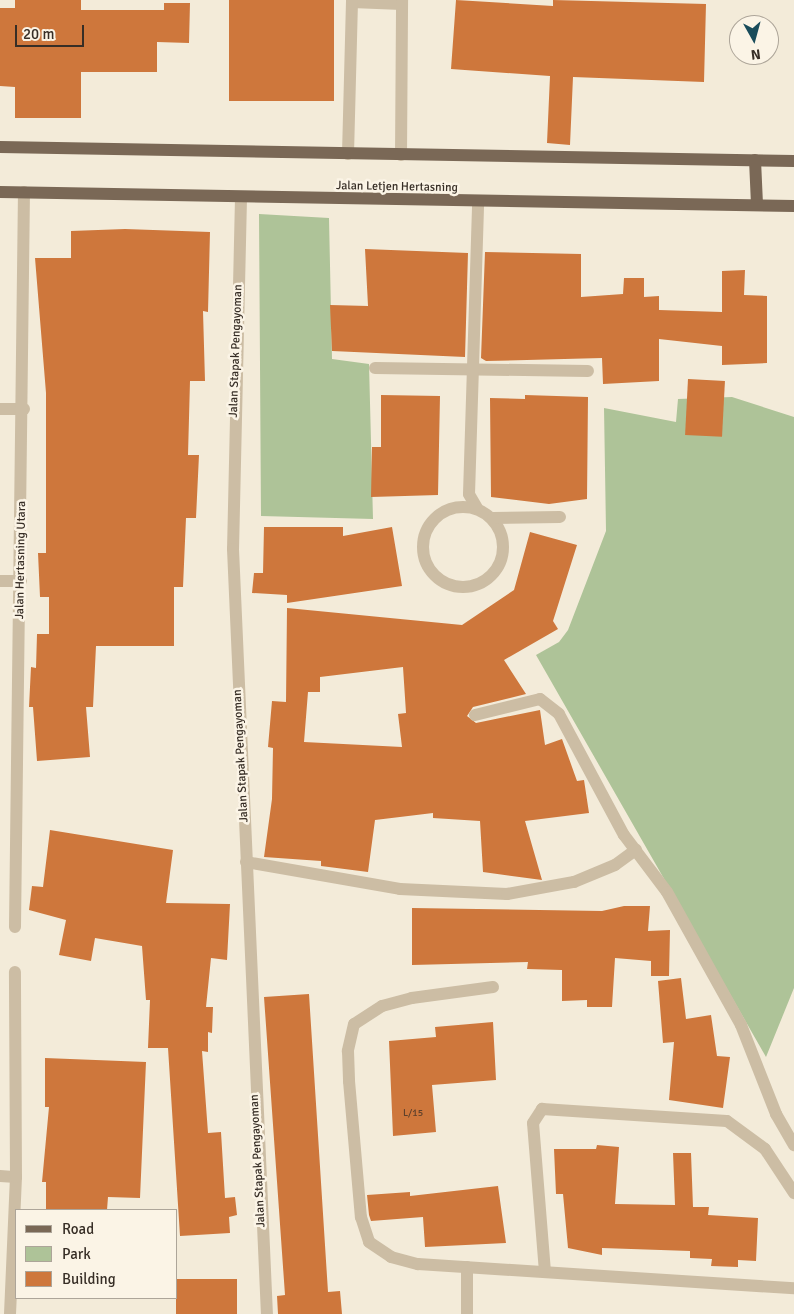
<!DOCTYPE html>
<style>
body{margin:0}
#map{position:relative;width:794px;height:1314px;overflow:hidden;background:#f3ebd9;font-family:Signika,sans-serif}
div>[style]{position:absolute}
.green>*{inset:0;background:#aec398}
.building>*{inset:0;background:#ce773c;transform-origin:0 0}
.minor>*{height:12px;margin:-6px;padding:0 6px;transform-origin:6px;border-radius:6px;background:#ccbda4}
.minor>.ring{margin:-6px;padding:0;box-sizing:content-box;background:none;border:12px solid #ccbda4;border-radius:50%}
.tertiary>*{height:12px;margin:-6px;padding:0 6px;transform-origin:6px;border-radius:6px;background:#ccbda4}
.primary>*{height:12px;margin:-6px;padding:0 6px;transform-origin:6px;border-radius:6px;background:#7a6856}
span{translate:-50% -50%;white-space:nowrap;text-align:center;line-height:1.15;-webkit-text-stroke:5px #fbf4e6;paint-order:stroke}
.number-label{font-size:10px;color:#5d402c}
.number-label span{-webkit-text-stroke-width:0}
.street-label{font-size:12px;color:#372e26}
.legend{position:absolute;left:15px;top:1209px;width:162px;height:90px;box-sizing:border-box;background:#fbf4e6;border:1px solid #ada599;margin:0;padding:6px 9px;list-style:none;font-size:15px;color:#372e26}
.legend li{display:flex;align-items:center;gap:10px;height:25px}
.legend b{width:25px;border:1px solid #ada599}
.north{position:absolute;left:729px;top:15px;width:50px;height:50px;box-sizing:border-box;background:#fbf4e6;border:1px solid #ada599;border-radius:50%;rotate:173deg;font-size:14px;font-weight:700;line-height:20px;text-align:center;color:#372e26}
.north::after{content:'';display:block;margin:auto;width:18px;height:22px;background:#194c5b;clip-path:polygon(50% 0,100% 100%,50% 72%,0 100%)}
.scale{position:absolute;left:15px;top:25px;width:69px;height:22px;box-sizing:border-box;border:2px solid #372e26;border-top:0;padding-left:6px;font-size:15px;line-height:18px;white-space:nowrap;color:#372e26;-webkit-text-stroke:4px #fbf4e6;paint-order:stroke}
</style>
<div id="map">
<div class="green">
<i style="clip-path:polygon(259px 214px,329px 218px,332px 359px,369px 364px,373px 519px,261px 516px)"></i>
<i style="clip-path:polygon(732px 397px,794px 417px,794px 988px,766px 1057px,536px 655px,559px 642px,568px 630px,606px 531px,604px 408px,676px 422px,678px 399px)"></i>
</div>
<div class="building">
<i style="clip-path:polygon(15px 0,81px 0,81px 10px,164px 10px,164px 3px,190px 3px,189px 43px,157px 42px,157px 72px,81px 72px,81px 118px,15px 118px,15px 87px,0 86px,0 8px,15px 8px)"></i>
<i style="left:229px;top:0;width:105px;height:101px"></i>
<i style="clip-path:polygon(456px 0,553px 6px,553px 0,706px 4px,704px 82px,573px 77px,570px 145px,547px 143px,550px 76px,451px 69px)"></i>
<i style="clip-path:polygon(125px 229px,210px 232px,208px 312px,203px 311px,205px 381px,190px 381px,188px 455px,199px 455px,196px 518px,186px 518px,183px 587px,174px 587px,174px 646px,96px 646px,93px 707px,86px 707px,90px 757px,37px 761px,33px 707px,29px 707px,31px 667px,36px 668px,37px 634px,49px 634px,49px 597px,40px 597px,38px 553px,46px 553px,46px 393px,35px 258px,71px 258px,71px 231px)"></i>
<i style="clip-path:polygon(365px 249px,468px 253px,465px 357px,332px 351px,330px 305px,368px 306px)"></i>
<i style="clip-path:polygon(485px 252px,581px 254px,581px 297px,623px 294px,624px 278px,644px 278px,644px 297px,659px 296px,659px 310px,722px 312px,722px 271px,745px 270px,744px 295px,767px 296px,767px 363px,722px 365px,722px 346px,659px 339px,659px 381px,603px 384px,602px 358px,486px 361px,481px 358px)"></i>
<i style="left:688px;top:379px;width:37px;height:56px;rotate:3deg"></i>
<i style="clip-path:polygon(381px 395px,440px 396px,438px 495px,371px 497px,372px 447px,381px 447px)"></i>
<i style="clip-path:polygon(525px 395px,588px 397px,587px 499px,549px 504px,491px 497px,490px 398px,525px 399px)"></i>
<i style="clip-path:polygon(264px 527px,343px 527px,343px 536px,392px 527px,402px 586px,287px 603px,287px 595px,252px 593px,254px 573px,263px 573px)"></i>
<i style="clip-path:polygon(evenodd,530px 532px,577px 545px,553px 621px,558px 629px,504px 660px,526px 694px,473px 707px,467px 716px,476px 723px,540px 710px,545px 745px,562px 739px,577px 781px,584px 780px,589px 813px,525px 821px,542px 880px,483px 872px,480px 821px,433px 818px,433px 813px,375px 820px,368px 872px,321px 866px,321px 861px,264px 857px,272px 799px,273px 748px,268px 747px,272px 701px,286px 702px,287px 608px,462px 625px,514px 590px,530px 532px,403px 667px,406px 713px,398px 714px,402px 747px,304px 742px,308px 692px,320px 692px,320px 677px,403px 667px)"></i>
<i style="clip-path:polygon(50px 830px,173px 850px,166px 903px,230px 904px,227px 960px,211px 958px,206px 1007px,213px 1007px,212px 1033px,208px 1032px,208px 1052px,202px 1051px,208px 1133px,221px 1132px,225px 1198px,235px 1197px,237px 1215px,229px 1217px,230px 1233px,180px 1236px,168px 1048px,148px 1048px,150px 1000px,146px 1000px,142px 946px,95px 938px,91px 961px,59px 955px,66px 920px,29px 910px,32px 886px,43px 887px)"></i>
<i style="clip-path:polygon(624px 906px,650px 906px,648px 931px,670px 930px,669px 976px,651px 976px,651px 961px,615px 958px,612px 1007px,587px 1007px,587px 1000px,562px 1001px,562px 970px,527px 969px,528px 962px,412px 965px,412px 908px,602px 911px)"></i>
<i style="clip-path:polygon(681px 978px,686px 1019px,711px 1015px,717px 1056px,730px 1057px,723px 1108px,669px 1100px,674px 1042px,663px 1043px,658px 981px)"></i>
<i style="clip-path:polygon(309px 994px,328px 1292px,340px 1291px,342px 1314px,278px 1314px,277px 1296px,285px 1295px,264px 997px)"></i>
<i style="clip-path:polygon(493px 1022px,496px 1080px,432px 1085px,436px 1132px,393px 1136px,389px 1041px,436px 1037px,435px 1027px)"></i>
<i style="clip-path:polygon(45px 1058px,146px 1062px,140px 1198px,108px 1197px,107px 1210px,46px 1210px,46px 1182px,42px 1182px,49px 1107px,45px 1107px)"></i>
<i style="clip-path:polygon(597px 1145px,619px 1147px,615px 1204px,675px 1205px,673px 1153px,691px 1153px,693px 1207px,709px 1207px,708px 1215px,758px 1218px,756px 1261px,738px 1260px,738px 1267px,711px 1266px,712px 1259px,690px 1258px,690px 1251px,602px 1248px,602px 1255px,568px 1248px,563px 1194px,556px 1194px,554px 1149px,596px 1149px)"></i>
<i style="clip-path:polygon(498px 1186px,506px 1243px,425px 1247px,423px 1217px,371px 1221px,369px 1215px,367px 1195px,410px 1192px,410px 1196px)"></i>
<i style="left:237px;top:1279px;width:35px;height:61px;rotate:90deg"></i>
</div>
<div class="minor">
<i style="left:241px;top:198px;width:351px;rotate:91.3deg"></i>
<i style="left:233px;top:549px;width:766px;rotate:87.46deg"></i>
<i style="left:375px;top:368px;width:213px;rotate:0.8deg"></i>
<i style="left:0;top:409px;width:24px"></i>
<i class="ring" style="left:423px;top:507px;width:68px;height:68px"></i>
<i style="left:477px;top:508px;width:16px;rotate:-120deg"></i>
<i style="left:469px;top:494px;width:292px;rotate:-88.2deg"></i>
<i style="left:493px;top:518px;width:67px;rotate:-0.9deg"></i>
<i style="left:0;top:581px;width:21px"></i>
<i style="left:475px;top:715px;width:67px;rotate:-13.8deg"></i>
<i style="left:540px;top:699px;width:24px;rotate:38deg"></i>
<i style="left:559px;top:714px;width:137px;rotate:61.8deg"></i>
<i style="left:624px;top:835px;width:71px;rotate:53deg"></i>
<i style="left:667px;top:892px;width:152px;rotate:60.9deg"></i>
<i style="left:741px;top:1025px;width:96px;rotate:68.5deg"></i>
<i style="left:776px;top:1114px;width:36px;rotate:60deg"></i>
<i style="left:246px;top:862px;width:156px;rotate:9.9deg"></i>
<i style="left:400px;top:889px;width:107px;rotate:2.7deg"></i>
<i style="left:507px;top:894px;width:68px;rotate:-10.2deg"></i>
<i style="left:574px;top:882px;width:44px;rotate:-22.5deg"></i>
<i style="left:615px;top:865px;width:26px;rotate:-36deg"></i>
<i style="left:15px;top:927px;width:735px;rotate:-89.3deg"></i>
<i style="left:493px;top:987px;width:82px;rotate:172.3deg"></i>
<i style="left:412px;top:998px;width:31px;rotate:165deg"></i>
<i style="left:382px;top:1006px;width:33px;rotate:147deg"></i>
<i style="left:354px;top:1024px;width:28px;rotate:103deg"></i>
<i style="left:348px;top:1051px;width:30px;rotate:88deg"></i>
<i style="left:349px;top:1081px;width:137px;rotate:85deg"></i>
<i style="left:361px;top:1217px;width:26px;rotate:72deg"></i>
<i style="left:369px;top:1242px;width:27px;rotate:34deg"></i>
<i style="left:391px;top:1257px;width:28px;rotate:15deg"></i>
<i style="left:418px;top:1264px;width:377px;rotate:3.7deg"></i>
<i style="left:0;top:1176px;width:16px;rotate:4deg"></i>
<i style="left:545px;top:1272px;width:149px;rotate:-94.6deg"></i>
<i style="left:533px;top:1123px;width:17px;rotate:-57deg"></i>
<i style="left:542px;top:1109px;width:185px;rotate:3.7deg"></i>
<i style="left:727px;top:1121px;width:47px;rotate:36.4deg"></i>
<i style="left:765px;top:1149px;width:53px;rotate:56.6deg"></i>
<i style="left:10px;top:1314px;width:137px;rotate:-87.5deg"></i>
<i style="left:16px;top:1177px;width:205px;rotate:-90.3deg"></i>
<i style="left:467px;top:1314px;width:47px;rotate:-90deg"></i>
</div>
<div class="tertiary">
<i style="left:352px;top:2px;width:50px;rotate:2.3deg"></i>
<i style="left:348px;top:154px;width:154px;rotate:-88.5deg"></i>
<i style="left:401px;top:155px;width:155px;rotate:-89.6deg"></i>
</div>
<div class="primary">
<i style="left:0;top:147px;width:794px;rotate:1.01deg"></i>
<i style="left:755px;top:160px;width:44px;rotate:87.4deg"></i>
<i style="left:0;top:192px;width:794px;rotate:1.01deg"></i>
</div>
<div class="number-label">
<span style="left:413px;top:1114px">L/15</span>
</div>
<div class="street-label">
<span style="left:397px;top:187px;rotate:1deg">Jalan Letjen Hertasning</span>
<span style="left:236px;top:351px;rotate:-88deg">Jalan Stapak Pengayoman</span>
<span style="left:21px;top:560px;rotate:-89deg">Jalan Hertasning Utara</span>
<span style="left:241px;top:756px;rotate:-93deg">Jalan Stapak Pengayoman</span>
<span style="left:258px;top:1161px;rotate:-93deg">Jalan Stapak Pengayoman</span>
</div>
<ul class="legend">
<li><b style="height:6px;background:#7a6856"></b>Road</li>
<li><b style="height:14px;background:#aec398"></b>Park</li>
<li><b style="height:14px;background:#ce773c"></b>Building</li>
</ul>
<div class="north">N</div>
<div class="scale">20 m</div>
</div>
